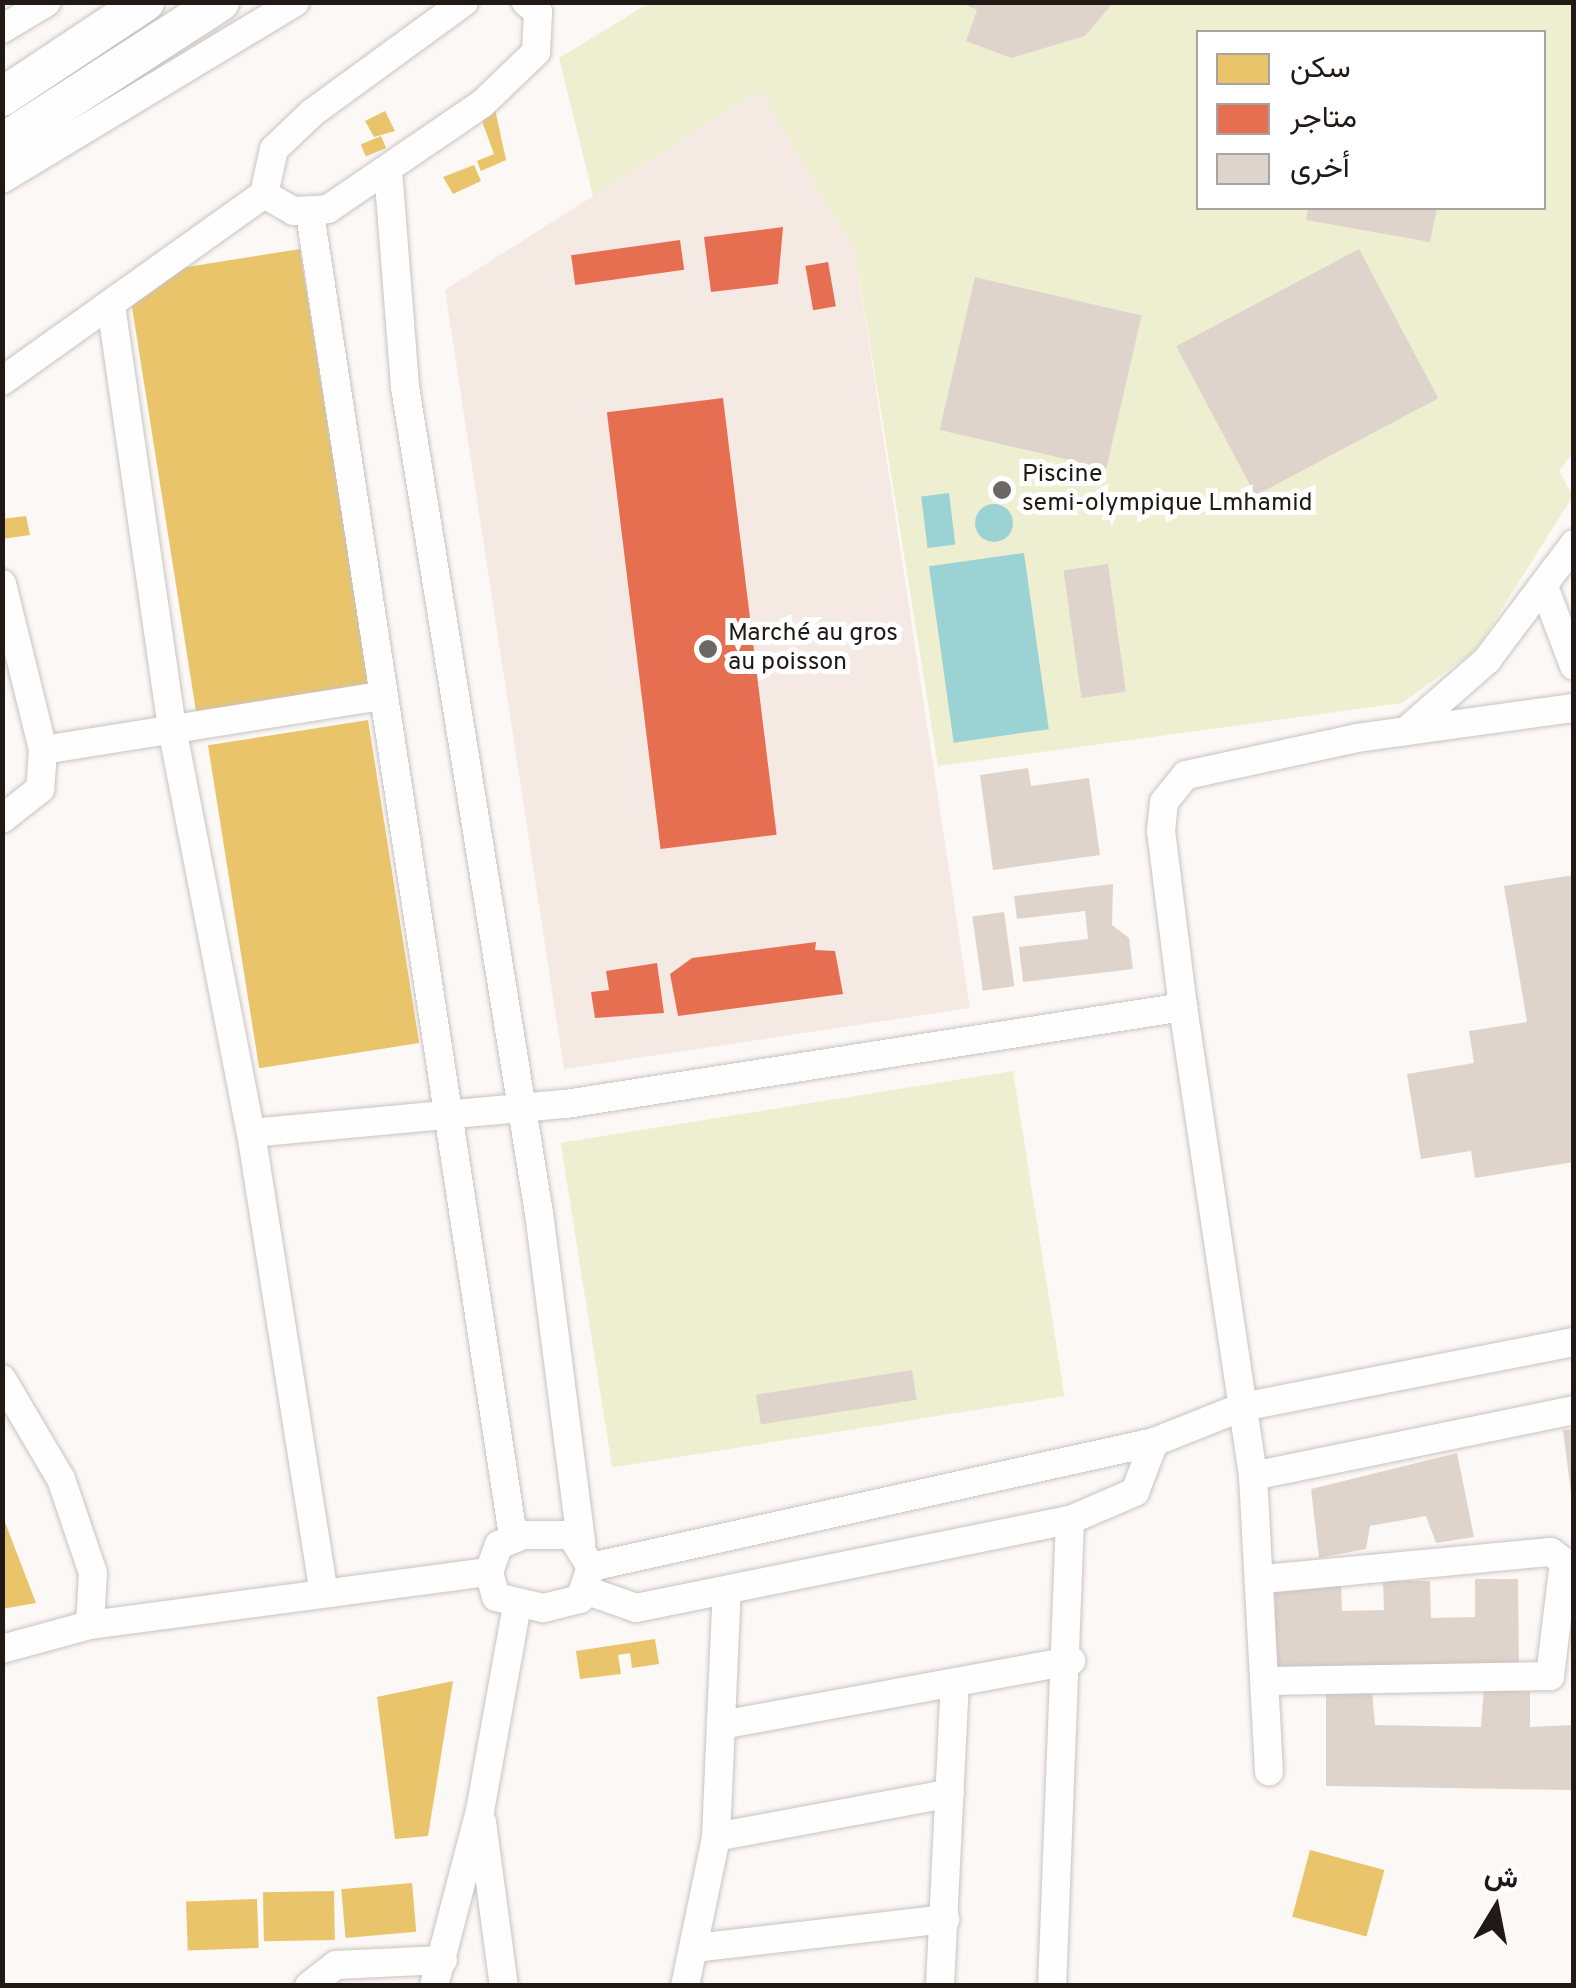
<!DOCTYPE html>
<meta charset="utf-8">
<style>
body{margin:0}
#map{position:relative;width:1576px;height:1988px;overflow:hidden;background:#fcf8f5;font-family:Overpass,Vazirmatn,sans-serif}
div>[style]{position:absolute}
.built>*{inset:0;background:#f5e9e3}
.green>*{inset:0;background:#eeefd1;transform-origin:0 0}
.water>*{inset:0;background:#9bd2d4;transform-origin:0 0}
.round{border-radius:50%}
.homes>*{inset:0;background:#e9c46a;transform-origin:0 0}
.shops>*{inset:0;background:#e76f51;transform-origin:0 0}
.building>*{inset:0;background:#dfd4cc;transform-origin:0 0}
.roads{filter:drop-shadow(0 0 2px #c9c3c0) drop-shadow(0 0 2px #c9c3c0)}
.minor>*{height:28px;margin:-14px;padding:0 14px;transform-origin:14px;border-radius:14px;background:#fffefe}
.major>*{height:38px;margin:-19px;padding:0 19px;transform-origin:19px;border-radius:19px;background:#fffefe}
.dots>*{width:28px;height:28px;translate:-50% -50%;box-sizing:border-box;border:5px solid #fff;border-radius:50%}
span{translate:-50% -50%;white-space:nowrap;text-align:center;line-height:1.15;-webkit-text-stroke:10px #fff;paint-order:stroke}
.poi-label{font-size:25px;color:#201915}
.left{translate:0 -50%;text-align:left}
.frame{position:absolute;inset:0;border:5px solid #201915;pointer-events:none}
.legend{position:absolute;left:1196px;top:30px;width:350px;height:180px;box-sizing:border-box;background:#fff;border:2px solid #a6a3a1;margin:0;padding:12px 18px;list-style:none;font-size:30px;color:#201915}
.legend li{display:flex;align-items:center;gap:20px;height:50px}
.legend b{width:50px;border:2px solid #a6a3a1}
.north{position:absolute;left:1446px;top:1858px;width:100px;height:100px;-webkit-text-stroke:8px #fff;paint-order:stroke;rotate:10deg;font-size:28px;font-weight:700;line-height:40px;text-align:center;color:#201915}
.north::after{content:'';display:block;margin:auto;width:35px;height:45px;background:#201915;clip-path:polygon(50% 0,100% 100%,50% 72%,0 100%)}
</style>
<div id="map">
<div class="built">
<i style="clip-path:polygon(760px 90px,855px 251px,970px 1008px,564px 1069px,445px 290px)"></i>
</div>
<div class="green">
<i style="clip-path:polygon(evenodd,649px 3px,1573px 3px,1574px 451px,1559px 471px,1573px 496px,1476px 650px,1402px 703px,938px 766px,855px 251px,760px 90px,593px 196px,559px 58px,649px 3px,1198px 32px,1544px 32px,1544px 208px,1198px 208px,1198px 32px)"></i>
<i style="left:1013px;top:1071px;width:329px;height:458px;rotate:81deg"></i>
</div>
<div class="water">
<i style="left:949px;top:493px;width:52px;height:28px;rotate:83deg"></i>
<i class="round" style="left:975px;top:504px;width:38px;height:38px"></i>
<i style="left:1024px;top:553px;width:178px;height:96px;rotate:82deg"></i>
</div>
<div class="homes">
<i style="clip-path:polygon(495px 109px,506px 160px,481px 171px,477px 161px,494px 154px,479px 113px)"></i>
<i style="clip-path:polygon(385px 111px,395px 131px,374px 137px,365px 121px)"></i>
<i style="left:381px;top:136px;width:13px;height:22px;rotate:67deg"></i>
<i style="clip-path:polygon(474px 165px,481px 181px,453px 194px,443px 177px)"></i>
<i style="left:300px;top:249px;width:443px;height:175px;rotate:81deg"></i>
<i style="clip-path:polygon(26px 516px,30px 535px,2px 539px,2px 519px)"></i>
<i style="left:368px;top:720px;width:327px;height:162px;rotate:81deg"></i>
<i style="clip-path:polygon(2px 1517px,3px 1517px,36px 1603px,2px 1609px)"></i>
<i style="clip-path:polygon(655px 1639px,659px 1664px,632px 1668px,630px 1653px,618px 1655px,621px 1674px,580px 1679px,576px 1651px)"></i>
<i style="clip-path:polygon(453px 1681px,428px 1836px,395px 1839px,377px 1697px)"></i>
<i style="left:1310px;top:1850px;width:77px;height:69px;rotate:15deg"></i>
<i style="left:412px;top:1883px;width:49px;height:71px;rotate:85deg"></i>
<i style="left:334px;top:1891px;width:49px;height:71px;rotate:89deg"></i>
<i style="left:257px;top:1899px;width:49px;height:71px;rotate:88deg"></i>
</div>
<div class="shops">
<i style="clip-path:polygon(783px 227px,778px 284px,711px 292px,704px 237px)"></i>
<i style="left:680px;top:240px;width:30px;height:110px;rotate:82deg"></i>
<i style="left:828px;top:262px;width:45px;height:23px;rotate:80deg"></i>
<i style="left:723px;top:398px;width:440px;height:117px;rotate:83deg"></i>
<i style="clip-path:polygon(816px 942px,815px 950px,835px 951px,843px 994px,678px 1016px,670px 974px,692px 958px)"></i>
<i style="clip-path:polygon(657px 963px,664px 1013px,595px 1018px,591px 992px,609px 990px,606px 971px)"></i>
</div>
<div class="building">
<i style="clip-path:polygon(959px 2px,1114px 2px,1085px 36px,1011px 58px,966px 41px,977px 10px)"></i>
<i style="clip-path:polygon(1308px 208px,1437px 208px,1430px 242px,1306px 220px)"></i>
<i style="left:1359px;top:249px;width:169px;height:207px;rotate:62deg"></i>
<i style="left:975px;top:277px;width:171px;height:157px;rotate:13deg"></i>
<i style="left:1108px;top:564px;width:129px;height:45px;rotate:82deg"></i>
<i style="clip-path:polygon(1028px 768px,1031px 786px,1089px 778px,1100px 855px,993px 870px,980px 775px)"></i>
<i style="clip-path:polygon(1574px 875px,1574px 1162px,1475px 1178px,1471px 1151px,1421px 1159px,1407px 1074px,1474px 1063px,1469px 1031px,1527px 1022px,1504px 886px)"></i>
<i style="clip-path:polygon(1113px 884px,1112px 925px,1129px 938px,1133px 969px,1023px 982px,1019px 947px,1088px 939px,1085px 911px,1017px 919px,1014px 896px)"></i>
<i style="left:1004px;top:912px;width:75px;height:32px;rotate:82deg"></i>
<i style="left:912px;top:1370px;width:30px;height:158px;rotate:81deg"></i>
<i style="clip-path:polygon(1574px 1429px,1574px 1493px,1571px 1493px,1563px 1430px)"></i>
<i style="clip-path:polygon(1457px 1453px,1474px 1537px,1436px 1543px,1426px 1516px,1370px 1526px,1366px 1549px,1319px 1558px,1311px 1489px)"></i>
<i style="clip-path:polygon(1475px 1579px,1518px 1579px,1519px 1670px,1276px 1672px,1275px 1584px,1341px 1583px,1342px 1611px,1384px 1610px,1383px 1581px,1430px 1581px,1431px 1618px,1475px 1617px)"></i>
<i style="clip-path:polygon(1484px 1686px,1530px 1692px,1530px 1727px,1574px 1725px,1574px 1790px,1326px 1786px,1326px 1689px,1372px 1691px,1375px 1725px,1481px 1727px)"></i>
</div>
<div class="roads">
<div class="minor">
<i style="left:464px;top:2px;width:188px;rotate:143.9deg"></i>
<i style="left:312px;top:113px;width:52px;rotate:136.5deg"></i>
<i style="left:274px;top:149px;width:46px;rotate:102.5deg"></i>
<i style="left:264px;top:194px;width:34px;rotate:30deg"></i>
<i style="left:294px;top:211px;width:34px;rotate:-3deg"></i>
<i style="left:328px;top:209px;width:186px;rotate:-34.3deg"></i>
<i style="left:482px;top:104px;width:75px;rotate:-43.9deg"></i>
<i style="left:536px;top:52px;width:40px;rotate:-87.1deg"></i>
<i style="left:538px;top:12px;width:16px;rotate:-140deg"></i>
<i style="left:2px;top:29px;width:52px;rotate:-31deg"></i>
<i style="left:388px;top:170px;width:218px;rotate:85.5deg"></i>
<i style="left:405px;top:387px;width:837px;rotate:80.79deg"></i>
<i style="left:539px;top:1213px;width:333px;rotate:82.7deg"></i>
<i style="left:2px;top:179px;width:342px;rotate:-31.1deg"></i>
<i style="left:310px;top:214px;width:1337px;rotate:81.27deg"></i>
<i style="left:111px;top:305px;width:427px;rotate:81.8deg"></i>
<i style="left:172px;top:728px;width:413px;rotate:79deg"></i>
<i style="left:251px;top:1133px;width:463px;rotate:81deg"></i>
<i style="left:2px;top:381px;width:322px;rotate:-35.5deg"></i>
<i style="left:2px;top:584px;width:171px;rotate:76.1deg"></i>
<i style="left:43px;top:750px;width:39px;rotate:94deg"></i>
<i style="left:40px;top:789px;width:48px;rotate:141.7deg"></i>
<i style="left:1545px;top:589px;width:82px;rotate:69.4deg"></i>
<i style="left:1406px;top:731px;width:108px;rotate:-41.2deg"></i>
<i style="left:1487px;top:660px;width:145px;rotate:-53.1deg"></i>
<i style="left:43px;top:750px;width:341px;rotate:-9.1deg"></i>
<i style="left:1183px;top:1007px;width:474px;rotate:81.5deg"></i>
<i style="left:1253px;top:1476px;width:296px;rotate:86.9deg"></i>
<i style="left:251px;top:1133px;width:316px;rotate:-5.3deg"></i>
<i style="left:566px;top:1104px;width:625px;rotate:-8.93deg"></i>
<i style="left:1183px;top:1007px;width:177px;rotate:-97.1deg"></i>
<i style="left:1161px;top:831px;width:29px;rotate:-84deg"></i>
<i style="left:1164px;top:802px;width:35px;rotate:-51deg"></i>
<i style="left:1186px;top:775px;width:175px;rotate:-12.2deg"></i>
<i style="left:1357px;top:738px;width:219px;rotate:-7.9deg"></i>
<i style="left:2px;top:1379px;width:116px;rotate:59.5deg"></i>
<i style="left:61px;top:1479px;width:99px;rotate:71.2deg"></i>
<i style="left:93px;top:1573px;width:52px;rotate:93.3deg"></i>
<i style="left:1253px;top:1476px;width:328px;rotate:-11.6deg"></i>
<i style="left:1070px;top:1520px;width:71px;rotate:-23.3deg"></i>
<i style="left:1135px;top:1492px;width:53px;rotate:-69.2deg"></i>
<i style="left:571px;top:1535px;width:38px;rotate:58deg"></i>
<i style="left:591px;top:1567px;width:34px;rotate:109deg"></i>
<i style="left:580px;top:1599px;width:38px;rotate:166deg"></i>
<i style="left:543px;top:1608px;width:48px;rotate:-166.8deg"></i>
<i style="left:496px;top:1597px;width:26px;rotate:-106deg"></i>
<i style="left:489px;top:1572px;width:29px;rotate:-70deg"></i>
<i style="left:499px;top:1545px;width:27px;rotate:-22deg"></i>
<i style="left:524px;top:1535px;width:47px"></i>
<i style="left:591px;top:1567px;width:577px;rotate:-12.52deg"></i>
<i style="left:1154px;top:1442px;width:95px;rotate:-21.7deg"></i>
<i style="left:1242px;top:1407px;width:338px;rotate:-11.1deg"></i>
<i style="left:1264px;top:1579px;width:288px;rotate:-5.4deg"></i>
<i style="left:1551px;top:1552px;width:16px;rotate:38deg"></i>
<i style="left:1564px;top:1562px;width:115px;rotate:97deg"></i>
<i style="left:1550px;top:1676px;width:280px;rotate:179deg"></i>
<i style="left:588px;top:1591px;width:51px;rotate:19.5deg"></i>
<i style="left:636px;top:1608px;width:443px;rotate:-11.5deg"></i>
<i style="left:1070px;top:1520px;width:466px;rotate:92.2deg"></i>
<i style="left:2px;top:1649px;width:91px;rotate:-15.3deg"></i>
<i style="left:90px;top:1625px;width:403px;rotate:-7.6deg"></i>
<i style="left:727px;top:1724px;width:350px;rotate:-10.4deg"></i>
<i style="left:482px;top:1822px;width:165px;rotate:82.4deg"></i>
<i style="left:716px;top:1837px;width:238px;rotate:-10.6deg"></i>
<i style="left:695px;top:1948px;width:252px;rotate:-6.6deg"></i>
<i style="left:309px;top:1986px;width:34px;rotate:-38deg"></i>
<i style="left:336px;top:1965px;width:107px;rotate:-2.7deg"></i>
<i style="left:434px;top:1986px;width:181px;rotate:-75.3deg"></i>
<i style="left:480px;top:1811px;width:208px;rotate:-79.8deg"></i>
<i style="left:685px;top:1986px;width:152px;rotate:-78.2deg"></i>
<i style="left:716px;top:1837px;width:247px;rotate:-87.5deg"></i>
<i style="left:940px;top:1986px;width:302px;rotate:-87.2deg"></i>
</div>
<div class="major">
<i style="left:2px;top:97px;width:172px;rotate:-33.6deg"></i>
<i style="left:2px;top:143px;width:260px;rotate:-32.9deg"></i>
</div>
</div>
<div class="dots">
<i style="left:1002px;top:490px;background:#6d6763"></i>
<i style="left:708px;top:649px;background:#6d6763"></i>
</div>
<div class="poi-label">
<span class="left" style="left:1022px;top:490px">Piscine<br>semi-olympique Lmhamid</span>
<span class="left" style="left:728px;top:649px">Marché au gros<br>au poisson</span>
</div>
<div class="frame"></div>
<ul class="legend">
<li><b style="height:28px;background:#e9c46a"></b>سكن</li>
<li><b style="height:28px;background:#e76f51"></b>متاجر</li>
<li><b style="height:28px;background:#dfd4cc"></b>أخرى</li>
</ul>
<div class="north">ش</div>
</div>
